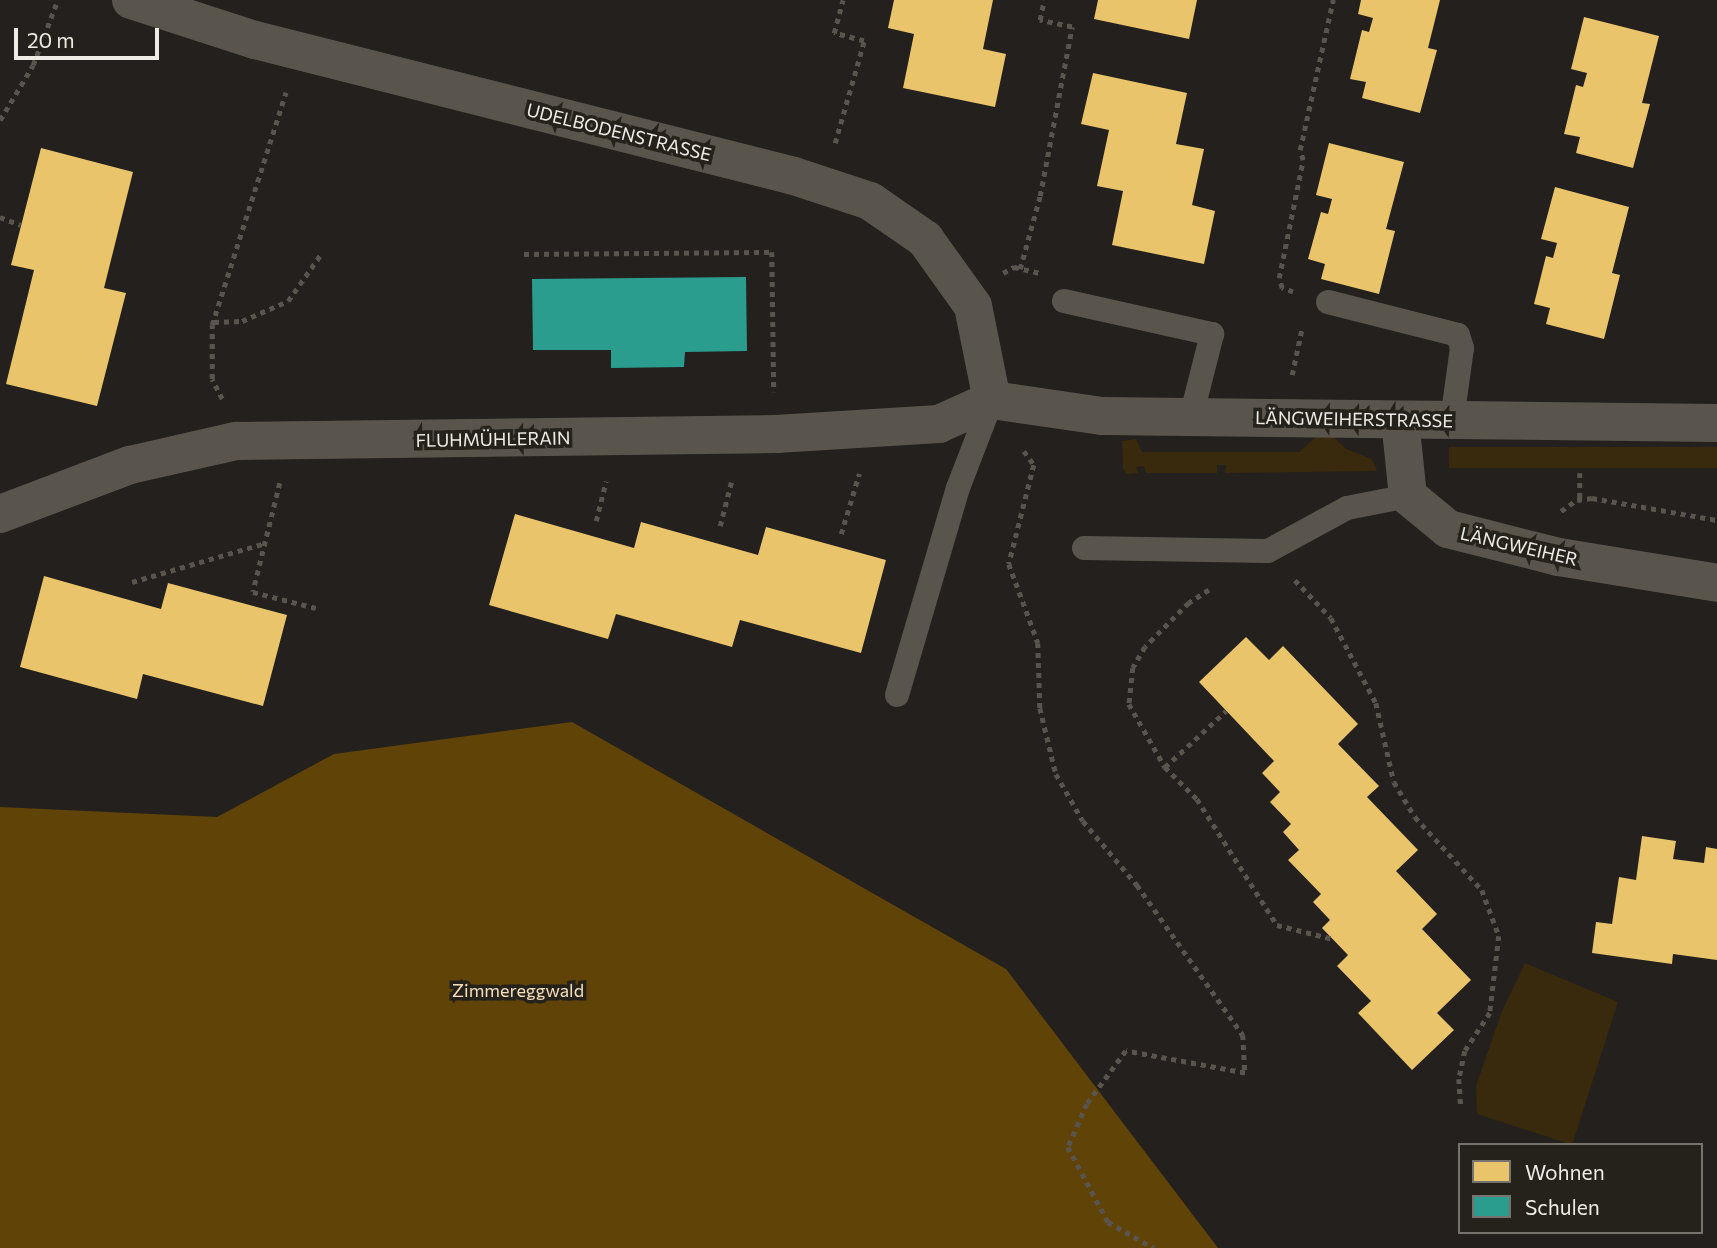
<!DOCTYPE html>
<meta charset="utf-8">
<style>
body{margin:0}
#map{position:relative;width:1717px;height:1248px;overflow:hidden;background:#23201d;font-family:Commissioner,sans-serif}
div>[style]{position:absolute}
.green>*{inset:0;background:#39290d;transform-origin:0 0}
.forest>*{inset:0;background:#604307}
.homes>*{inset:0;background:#e9c46a}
.schools>*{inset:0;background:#2a9d8f}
.path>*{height:4.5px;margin-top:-2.25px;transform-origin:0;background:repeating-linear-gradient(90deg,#59544d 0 5px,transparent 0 10px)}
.lane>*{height:24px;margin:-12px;padding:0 12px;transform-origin:12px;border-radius:12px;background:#5a554c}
.street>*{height:38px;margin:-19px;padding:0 19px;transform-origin:19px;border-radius:19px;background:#5a554c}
span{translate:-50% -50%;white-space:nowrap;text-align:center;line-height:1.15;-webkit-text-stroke:7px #25211b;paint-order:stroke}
.street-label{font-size:18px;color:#efece8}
.park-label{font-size:18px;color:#f9e0bb}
.legend{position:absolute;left:1458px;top:1143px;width:245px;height:91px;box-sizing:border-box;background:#25211b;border:2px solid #76726d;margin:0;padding:9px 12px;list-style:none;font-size:21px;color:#efece8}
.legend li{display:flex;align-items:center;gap:14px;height:35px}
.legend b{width:35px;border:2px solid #76726d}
.scale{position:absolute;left:14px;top:28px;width:145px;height:32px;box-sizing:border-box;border:4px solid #efece8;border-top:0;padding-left:9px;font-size:21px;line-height:24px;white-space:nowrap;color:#efece8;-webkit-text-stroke:5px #25211b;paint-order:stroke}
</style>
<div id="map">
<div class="green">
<i style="clip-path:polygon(1325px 429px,1346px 449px,1372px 459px,1377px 471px,1225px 473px,1226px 465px,1217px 465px,1217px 473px,1146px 473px,1144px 466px,1136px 467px,1138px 473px,1127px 474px,1123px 468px,1122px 441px,1136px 439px,1142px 452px,1299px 452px)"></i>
<i style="left:1717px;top:447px;width:21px;height:268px;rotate:90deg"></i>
<i style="clip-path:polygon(1525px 963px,1618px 1002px,1572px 1145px,1477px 1114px,1476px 1086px,1502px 1011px)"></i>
</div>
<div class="forest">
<i style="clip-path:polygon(572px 722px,1006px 969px,1218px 1248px,0 1248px,0 807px,217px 817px,334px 754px)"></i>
</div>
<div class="homes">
<i style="clip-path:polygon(894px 0,993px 0,983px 49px,1006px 54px,995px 107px,903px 88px,914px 34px,888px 28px)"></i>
<i style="clip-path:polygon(1098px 0,1197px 0,1189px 39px,1094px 19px)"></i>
<i style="clip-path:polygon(1361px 0,1440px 0,1428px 48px,1437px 50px,1420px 113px,1362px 98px,1366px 82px,1350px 79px,1362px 30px,1369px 32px,1373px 18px,1358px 14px)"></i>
<i style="clip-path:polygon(1584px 17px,1659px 36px,1642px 103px,1650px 104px,1633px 168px,1576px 153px,1580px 137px,1564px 134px,1576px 85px,1583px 87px,1587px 73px,1571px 69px)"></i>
<i style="clip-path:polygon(1093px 73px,1187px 93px,1176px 144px,1204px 149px,1192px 205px,1215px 211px,1204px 264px,1112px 245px,1123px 191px,1097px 186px,1109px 130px,1081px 124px)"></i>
<i style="clip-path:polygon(1329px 143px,1404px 162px,1386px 229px,1395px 231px,1379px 294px,1321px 279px,1325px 264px,1308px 259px,1321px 212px,1328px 214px,1332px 199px,1316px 195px)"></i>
<i style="clip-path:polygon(41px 148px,133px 172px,104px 288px,126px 293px,97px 406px,6px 384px,34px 270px,11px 265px)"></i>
<i style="clip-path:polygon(1555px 187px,1629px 207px,1612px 273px,1620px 275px,1604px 339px,1546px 324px,1550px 308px,1534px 304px,1546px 256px,1553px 258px,1557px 243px,1541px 239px)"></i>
<i style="clip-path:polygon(515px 514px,634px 548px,641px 522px,758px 555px,766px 527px,886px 560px,861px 653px,740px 620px,732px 647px,616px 614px,608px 639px,489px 605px)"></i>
<i style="clip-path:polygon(44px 576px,161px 609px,168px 583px,287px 615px,263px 706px,143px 674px,137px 699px,20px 667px)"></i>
<i style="clip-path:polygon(1246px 637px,1269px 660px,1283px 646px,1358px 724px,1338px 744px,1379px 786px,1367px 797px,1418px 850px,1396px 871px,1437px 914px,1422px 929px,1471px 980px,1437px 1013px,1454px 1030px,1412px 1070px,1358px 1013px,1371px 1001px,1337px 966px,1348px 955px,1322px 928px,1330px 920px,1313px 902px,1321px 894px,1288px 860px,1299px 850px,1283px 832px,1291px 824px,1270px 802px,1280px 792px,1262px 773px,1274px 761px,1199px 682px)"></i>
<i style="clip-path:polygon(1642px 836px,1676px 841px,1673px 859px,1704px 863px,1706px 847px,1717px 849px,1717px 960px,1673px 954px,1672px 964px,1592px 953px,1596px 922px,1612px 924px,1619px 877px,1636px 880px)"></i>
</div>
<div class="schools">
<i style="clip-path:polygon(746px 277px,747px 351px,685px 352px,684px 367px,611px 368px,611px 350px,533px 350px,532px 279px)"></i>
</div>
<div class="path">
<i style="left:0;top:120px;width:64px;rotate:-59deg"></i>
<i style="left:33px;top:65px;width:65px;rotate:-69.3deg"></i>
<i style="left:835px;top:143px;width:106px;rotate:-74.1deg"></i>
<i style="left:864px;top:41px;width:31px;rotate:-165deg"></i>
<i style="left:834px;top:33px;width:34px;rotate:-75deg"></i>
<i style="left:0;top:217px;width:22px;rotate:21deg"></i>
<i style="left:524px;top:254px;width:248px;rotate:-0.5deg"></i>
<i style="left:772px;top:252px;width:140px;rotate:89.2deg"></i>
<i style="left:1020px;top:269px;width:76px;rotate:-74.7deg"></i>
<i style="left:1040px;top:196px;width:172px;rotate:-79.3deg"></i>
<i style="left:1072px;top:27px;width:33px;rotate:-168deg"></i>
<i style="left:1040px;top:20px;width:20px;rotate:-79deg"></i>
<i style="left:1003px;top:273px;width:13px;rotate:-29deg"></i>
<i style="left:1014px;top:267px;width:28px;rotate:13deg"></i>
<i style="left:1293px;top:292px;width:12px;rotate:-160deg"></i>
<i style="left:1282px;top:288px;width:10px;rotate:-107deg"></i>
<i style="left:1279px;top:278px;width:120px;rotate:-78.5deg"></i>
<i style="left:1303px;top:160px;width:10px;rotate:-107deg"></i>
<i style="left:1300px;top:150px;width:154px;rotate:-77.6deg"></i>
<i style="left:214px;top:322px;width:28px;rotate:-2deg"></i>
<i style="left:242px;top:321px;width:50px;rotate:-23.5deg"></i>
<i style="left:288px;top:301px;width:57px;rotate:-54.9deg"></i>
<i style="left:1292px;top:375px;width:48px;rotate:-78deg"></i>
<i style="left:222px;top:399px;width:22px;rotate:-117deg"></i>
<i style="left:212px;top:379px;width:54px;rotate:-90deg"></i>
<i style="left:212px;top:325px;width:244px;rotate:-72.4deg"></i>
<i style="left:1024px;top:451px;width:17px;rotate:54deg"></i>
<i style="left:1034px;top:465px;width:102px;rotate:104.2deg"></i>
<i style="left:1009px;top:564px;width:84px;rotate:69.8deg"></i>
<i style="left:1038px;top:643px;width:65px;rotate:88.2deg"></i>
<i style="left:1040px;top:708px;width:68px;rotate:76.4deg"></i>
<i style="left:1056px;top:774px;width:54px;rotate:60.1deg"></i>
<i style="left:1083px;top:821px;width:84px;rotate:49.8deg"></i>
<i style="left:1137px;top:885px;width:184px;rotate:54.8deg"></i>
<i style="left:1243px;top:1035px;width:38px;rotate:87deg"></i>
<i style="left:1245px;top:1073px;width:121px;rotate:-169.5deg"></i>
<i style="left:1126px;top:1051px;width:66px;rotate:126.3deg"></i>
<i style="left:1087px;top:1104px;width:47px;rotate:113.8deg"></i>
<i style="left:1068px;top:1147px;width:85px;rotate:61.9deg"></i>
<i style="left:1108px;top:1222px;width:53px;rotate:29.5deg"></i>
<i style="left:1580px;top:473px;width:26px;rotate:90deg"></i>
<i style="left:280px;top:483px;width:112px;rotate:103.9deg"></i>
<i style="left:253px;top:592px;width:65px;rotate:14.3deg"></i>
<i style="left:1561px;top:511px;width:19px;rotate:-35deg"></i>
<i style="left:1577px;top:500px;width:15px;rotate:-8deg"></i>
<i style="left:1592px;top:498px;width:127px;rotate:10deg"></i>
<i style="left:596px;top:521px;width:41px;rotate:-76deg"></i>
<i style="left:720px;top:526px;width:49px;rotate:-75.7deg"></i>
<i style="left:841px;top:534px;width:63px;rotate:-73.3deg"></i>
<i style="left:1295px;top:580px;width:52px;rotate:46.5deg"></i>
<i style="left:1331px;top:618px;width:96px;rotate:62.1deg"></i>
<i style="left:1376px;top:703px;width:81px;rotate:77.2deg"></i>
<i style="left:1394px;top:782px;width:41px;rotate:59deg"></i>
<i style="left:1415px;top:817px;width:99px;rotate:47.5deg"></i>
<i style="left:1482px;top:890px;width:49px;rotate:69.7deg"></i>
<i style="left:1499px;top:936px;width:78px;rotate:96.7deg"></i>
<i style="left:1490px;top:1013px;width:45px;rotate:123.3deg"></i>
<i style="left:1465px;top:1051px;width:29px;rotate:102deg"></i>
<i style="left:1459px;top:1079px;width:28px;rotate:86deg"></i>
<i style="left:132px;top:582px;width:139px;rotate:-16.3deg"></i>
<i style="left:1209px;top:590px;width:24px;rotate:147deg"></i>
<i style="left:1189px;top:603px;width:62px;rotate:135deg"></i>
<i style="left:1145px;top:647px;width:24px;rotate:120deg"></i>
<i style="left:1133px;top:668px;width:36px;rotate:96deg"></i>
<i style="left:1129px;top:704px;width:73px;rotate:60.3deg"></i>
<i style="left:1165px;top:767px;width:45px;rotate:45deg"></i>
<i style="left:1197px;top:799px;width:149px;rotate:57.6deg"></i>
<i style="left:1277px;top:925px;width:58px;rotate:14deg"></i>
<i style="left:1165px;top:767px;width:83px;rotate:-42.6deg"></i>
</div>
<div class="lane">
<i style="left:1064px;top:301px;width:152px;rotate:12.6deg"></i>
<i style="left:1212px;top:334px;width:86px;rotate:104.2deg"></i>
<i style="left:1328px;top:302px;width:134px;rotate:14.2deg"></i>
<i style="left:1458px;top:335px;width:14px;rotate:73deg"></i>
<i style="left:1462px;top:348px;width:73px;rotate:97.9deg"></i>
<i style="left:1084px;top:548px;width:184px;rotate:0.9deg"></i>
<i style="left:1268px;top:551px;width:90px;rotate:-28.6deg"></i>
<i style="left:1347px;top:508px;width:62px;rotate:-11.1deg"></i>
<i style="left:897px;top:695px;width:216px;rotate:-73.6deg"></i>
<i style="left:958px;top:488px;width:94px;rotate:-68.9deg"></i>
</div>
<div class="street">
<i style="left:131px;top:0;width:130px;rotate:17.9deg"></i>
<i style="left:255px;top:40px;width:556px;rotate:14.16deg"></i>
<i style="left:794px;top:176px;width:80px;rotate:18.2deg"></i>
<i style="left:870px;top:201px;width:67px;rotate:34.6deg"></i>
<i style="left:925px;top:239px;width:82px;rotate:54.4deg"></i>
<i style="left:973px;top:306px;width:96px;rotate:78.6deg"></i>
<i style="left:992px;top:400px;width:111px;rotate:8.3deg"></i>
<i style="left:1102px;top:416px;width:615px;rotate:0.65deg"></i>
<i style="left:1400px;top:420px;width:76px;rotate:84deg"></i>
<i style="left:1408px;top:496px;width:52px;rotate:39.5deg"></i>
<i style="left:1448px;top:529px;width:114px;rotate:14.2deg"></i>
<i style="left:1559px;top:557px;width:160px;rotate:9.3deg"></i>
<i style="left:0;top:514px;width:139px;rotate:-20.7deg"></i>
<i style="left:130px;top:465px;width:109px;rotate:-12.8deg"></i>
<i style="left:236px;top:441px;width:540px;rotate:-0.74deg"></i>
<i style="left:776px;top:434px;width:163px;rotate:-3.5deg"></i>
<i style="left:939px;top:424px;width:58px;rotate:-24.4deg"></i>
</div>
<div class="street-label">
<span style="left:619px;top:132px;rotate:14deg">UDELBODENSTRASSE</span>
<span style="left:1354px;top:419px;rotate:1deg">LÄNGWEIHERSTRASSE</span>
<span style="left:493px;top:439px;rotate:-1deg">FLUHMÜHLERAIN</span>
<span style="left:1519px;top:546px;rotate:13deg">LÄNGWEIHER</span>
</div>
<div class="park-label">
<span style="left:518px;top:990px">Zimmereggwald</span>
</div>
<ul class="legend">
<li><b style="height:19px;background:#e9c46a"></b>Wohnen</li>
<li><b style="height:19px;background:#2a9d8f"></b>Schulen</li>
</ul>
<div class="scale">20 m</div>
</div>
